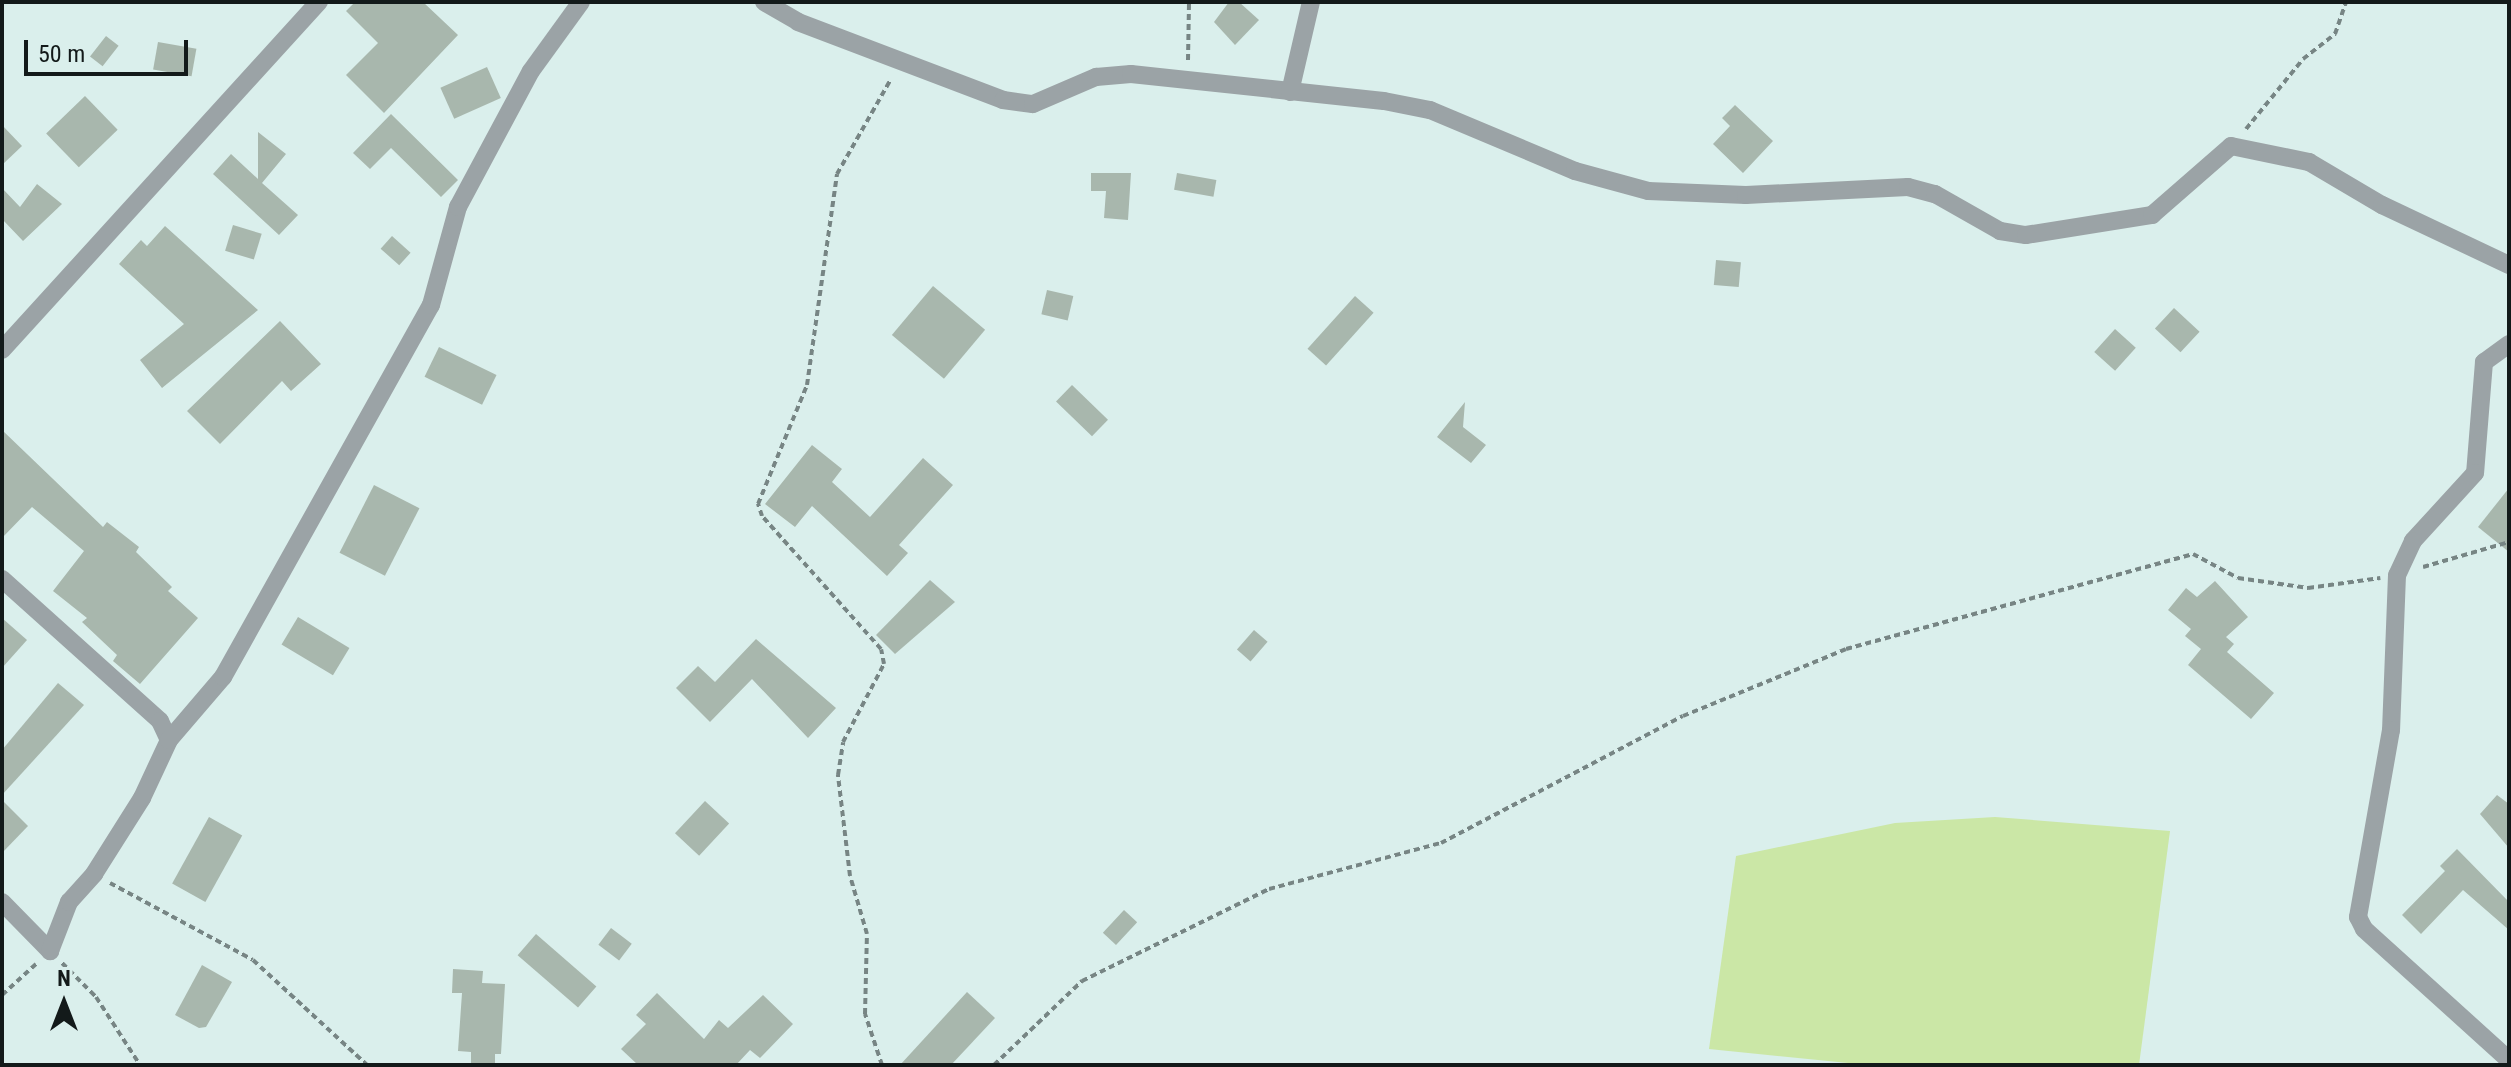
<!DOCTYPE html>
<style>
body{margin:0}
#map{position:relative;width:2511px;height:1067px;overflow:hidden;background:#daefec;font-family:"Roboto Condensed",sans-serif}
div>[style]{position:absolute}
.green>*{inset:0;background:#cbe7a6}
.building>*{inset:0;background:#a8b7ad;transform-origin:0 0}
.path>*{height:4px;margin-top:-2px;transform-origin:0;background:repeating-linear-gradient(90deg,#778584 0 6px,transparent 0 10px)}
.minor>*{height:18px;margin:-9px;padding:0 9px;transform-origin:9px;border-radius:9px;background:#9ba3a6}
span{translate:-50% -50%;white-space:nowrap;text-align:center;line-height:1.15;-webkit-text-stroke:7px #daefec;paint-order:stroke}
.frame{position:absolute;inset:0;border:4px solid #131a1a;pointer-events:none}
.north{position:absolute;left:24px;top:963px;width:80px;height:80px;-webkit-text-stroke:6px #daefec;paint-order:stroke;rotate:0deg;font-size:22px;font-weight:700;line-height:32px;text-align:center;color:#131a1a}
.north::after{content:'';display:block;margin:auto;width:28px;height:36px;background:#131a1a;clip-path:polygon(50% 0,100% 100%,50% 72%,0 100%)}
.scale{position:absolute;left:24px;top:40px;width:164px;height:36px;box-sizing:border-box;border:4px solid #131a1a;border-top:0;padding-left:10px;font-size:24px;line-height:28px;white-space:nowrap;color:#131a1a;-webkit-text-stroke:6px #daefec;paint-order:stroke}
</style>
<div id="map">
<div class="green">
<i style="clip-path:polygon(1995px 817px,2170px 831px,2139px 1065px,1868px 1065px,1709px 1049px,1736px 856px,1895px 823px)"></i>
</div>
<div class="building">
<i style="clip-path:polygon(355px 2px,423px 2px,458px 35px,384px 113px,346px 75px,378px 43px,346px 11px)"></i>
<i style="clip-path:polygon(1229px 2px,1239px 2px,1259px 20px,1235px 45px,1214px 22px)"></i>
<i style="left:106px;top:36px;width:16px;height:26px;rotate:38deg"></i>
<i style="left:158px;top:42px;width:39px;height:28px;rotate:10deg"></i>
<i style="left:487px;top:67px;width:34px;height:51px;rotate:66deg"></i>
<i style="left:85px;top:96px;width:47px;height:54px;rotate:46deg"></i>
<i style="clip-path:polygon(1735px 105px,1773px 141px,1743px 173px,1713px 144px,1730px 126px,1722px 118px)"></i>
<i style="clip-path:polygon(391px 114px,458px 180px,441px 197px,391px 148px,370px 169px,353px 153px)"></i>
<i style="clip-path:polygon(2px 125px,22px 146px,2px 165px)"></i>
<i style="clip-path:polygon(258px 132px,286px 154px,262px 183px,298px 215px,279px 235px,213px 174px,231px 154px,258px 179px)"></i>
<i style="clip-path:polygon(1091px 173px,1131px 173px,1128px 220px,1104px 218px,1106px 191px,1091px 191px)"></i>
<i style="left:1177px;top:173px;width:40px;height:17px;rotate:10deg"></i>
<i style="clip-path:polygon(37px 184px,62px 204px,23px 241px,2px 219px,2px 188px,20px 207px)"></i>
<i style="left:233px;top:225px;width:30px;height:27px;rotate:17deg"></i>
<i style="clip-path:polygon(165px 226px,258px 310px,162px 388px,140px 360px,184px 324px,119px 264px,141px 240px,147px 246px)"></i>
<i style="left:392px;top:236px;width:25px;height:17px;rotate:42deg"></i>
<i style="left:1716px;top:260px;width:25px;height:25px;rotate:5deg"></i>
<i style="left:933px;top:286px;width:68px;height:64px;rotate:40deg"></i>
<i style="left:1047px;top:290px;width:27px;height:25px;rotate:13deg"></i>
<i style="left:1355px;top:296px;width:25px;height:71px;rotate:42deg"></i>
<i style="left:2174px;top:308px;width:35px;height:28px;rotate:43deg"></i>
<i style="clip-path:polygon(280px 321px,321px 364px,291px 391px,282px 381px,220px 444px,187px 411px)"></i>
<i style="left:2115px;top:329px;width:28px;height:31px;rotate:42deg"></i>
<i style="left:439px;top:347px;width:64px;height:33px;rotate:26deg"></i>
<i style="left:1072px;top:385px;width:50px;height:23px;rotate:44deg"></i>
<i style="clip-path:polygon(1465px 402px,1463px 427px,1486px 445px,1471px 463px,1437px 437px)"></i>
<i style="clip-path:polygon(2px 430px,103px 527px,107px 522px,139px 547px,136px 552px,172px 587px,168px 591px,198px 618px,140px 684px,113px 661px,117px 655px,82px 622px,87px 618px,53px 591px,84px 551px,32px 507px,2px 538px)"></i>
<i style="clip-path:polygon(812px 445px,842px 469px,832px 482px,870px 517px,923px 458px,953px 485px,899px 545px,908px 553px,887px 576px,812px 506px,795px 527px,765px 504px)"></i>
<i style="left:374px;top:485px;width:51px;height:76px;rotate:27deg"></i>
<i style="clip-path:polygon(2509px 488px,2509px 552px,2478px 527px)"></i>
<i style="clip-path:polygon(930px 580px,955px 602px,895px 654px,876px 635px)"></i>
<i style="clip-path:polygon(2215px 581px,2248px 617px,2226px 637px,2234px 644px,2227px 652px,2274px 693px,2251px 719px,2188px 665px,2201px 649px,2185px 636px,2191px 629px,2168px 610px,2186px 588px,2197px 597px)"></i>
<i style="left:298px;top:617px;width:60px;height:32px;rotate:31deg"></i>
<i style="clip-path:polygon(2px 618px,27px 640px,2px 668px)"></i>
<i style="left:1254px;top:630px;width:18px;height:26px;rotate:41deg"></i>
<i style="clip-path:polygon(756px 639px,836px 708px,808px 738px,752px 679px,710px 722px,676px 688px,698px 666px,715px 682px)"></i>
<i style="clip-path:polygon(58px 683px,84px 705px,2px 795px,2px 750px)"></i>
<i style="clip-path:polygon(2497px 795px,2509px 804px,2509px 848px,2480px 814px)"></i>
<i style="clip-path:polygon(2px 800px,28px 826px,2px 853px)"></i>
<i style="left:705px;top:801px;width:33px;height:44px;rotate:43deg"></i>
<i style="left:209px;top:817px;width:38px;height:76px;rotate:29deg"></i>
<i style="clip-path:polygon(2457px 849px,2509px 902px,2509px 930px,2463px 890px,2421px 934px,2402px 915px,2445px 871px,2440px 866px)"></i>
<i style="left:1124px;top:910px;width:18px;height:31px;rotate:43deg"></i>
<i style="left:611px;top:928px;width:26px;height:21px;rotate:37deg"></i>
<i style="left:536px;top:934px;width:80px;height:28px;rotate:41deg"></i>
<i style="clip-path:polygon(202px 965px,232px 982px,206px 1027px,199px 1028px,175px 1015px)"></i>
<i style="clip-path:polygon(453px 969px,483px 971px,482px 983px,505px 984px,501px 1054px,495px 1054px,495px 1065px,471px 1065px,471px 1052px,458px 1051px,462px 993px,452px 993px)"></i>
<i style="clip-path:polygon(967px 992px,995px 1018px,951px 1065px,900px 1065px)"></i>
<i style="clip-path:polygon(657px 993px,704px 1039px,719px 1020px,728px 1028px,763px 995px,793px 1024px,760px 1058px,750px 1050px,736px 1065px,638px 1065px,621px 1049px,646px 1024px,636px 1015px)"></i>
</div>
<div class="path">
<i style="left:1188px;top:60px;width:58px;rotate:-89deg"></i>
<i style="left:2246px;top:129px;width:90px;rotate:-50.8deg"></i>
<i style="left:2303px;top:59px;width:41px;rotate:-38deg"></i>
<i style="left:2335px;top:34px;width:34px;rotate:-71deg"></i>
<i style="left:2423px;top:567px;width:90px;rotate:-16.2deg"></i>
<i style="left:110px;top:883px;width:162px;rotate:28.3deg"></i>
<i style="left:253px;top:960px;width:155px;rotate:42.6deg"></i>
<i style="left:62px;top:963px;width:48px;rotate:45deg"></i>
<i style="left:96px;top:997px;width:81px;rotate:57.1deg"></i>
<i style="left:2px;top:995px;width:46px;rotate:-42.4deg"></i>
<i style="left:882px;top:1065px;width:54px;rotate:-108.4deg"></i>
<i style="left:865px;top:1014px;width:80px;rotate:-88.6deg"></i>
<i style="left:867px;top:934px;width:60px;rotate:-106.3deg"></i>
<i style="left:850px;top:876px;width:102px;rotate:-96.8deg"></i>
<i style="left:838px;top:775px;width:33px;rotate:-81deg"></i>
<i style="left:843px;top:742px;width:88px;rotate:-62.3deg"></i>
<i style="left:884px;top:664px;width:15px;rotate:-101deg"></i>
<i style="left:881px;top:649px;width:178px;rotate:-131.8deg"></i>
<i style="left:762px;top:516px;width:13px;rotate:-108deg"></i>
<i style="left:758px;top:504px;width:129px;rotate:-67.6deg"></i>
<i style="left:807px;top:385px;width:213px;rotate:-81.9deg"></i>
<i style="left:837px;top:174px;width:109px;rotate:-60.4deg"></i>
<i style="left:994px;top:1065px;width:122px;rotate:-43.7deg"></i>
<i style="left:1082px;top:981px;width:208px;rotate:-26.2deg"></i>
<i style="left:1269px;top:889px;width:178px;rotate:-15deg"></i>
<i style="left:1441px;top:843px;width:273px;rotate:-27.7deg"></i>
<i style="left:1683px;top:716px;width:176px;rotate:-22.3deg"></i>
<i style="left:1846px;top:649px;width:360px;rotate:-15.3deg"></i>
<i style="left:2193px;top:554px;width:51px;rotate:28.1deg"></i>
<i style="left:2238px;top:578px;width:71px;rotate:8.1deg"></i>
<i style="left:2308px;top:588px;width:73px;rotate:-7.9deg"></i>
</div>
<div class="minor">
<i style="left:764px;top:2px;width:39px;rotate:30deg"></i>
<i style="left:798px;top:22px;width:219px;rotate:20.8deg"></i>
<i style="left:1003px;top:100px;width:30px;rotate:8deg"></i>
<i style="left:1033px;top:104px;width:69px;rotate:-23.2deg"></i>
<i style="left:1096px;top:77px;width:35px;rotate:-5deg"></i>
<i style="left:1131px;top:74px;width:254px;rotate:6.1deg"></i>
<i style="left:1384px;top:101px;width:47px;rotate:11.1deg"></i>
<i style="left:1430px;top:110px;width:157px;rotate:22.8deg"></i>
<i style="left:1575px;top:171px;width:76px;rotate:15.3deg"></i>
<i style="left:1648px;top:191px;width:98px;rotate:2.3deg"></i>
<i style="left:1746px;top:195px;width:162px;rotate:-2.8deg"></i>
<i style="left:1908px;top:187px;width:28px;rotate:15deg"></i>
<i style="left:1935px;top:194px;width:75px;rotate:29.6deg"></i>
<i style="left:2000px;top:231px;width:26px;rotate:9deg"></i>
<i style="left:2026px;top:235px;width:128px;rotate:-9deg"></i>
<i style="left:2152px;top:215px;width:105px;rotate:-41.1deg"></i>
<i style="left:2231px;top:146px;width:80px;rotate:11.6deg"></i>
<i style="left:2309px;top:162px;width:85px;rotate:30.5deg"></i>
<i style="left:2382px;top:205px;width:140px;rotate:25.3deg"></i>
<i style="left:1290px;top:92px;width:92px;rotate:-76.9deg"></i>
<i style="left:2509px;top:344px;width:31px;rotate:144deg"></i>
<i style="left:2484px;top:362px;width:111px;rotate:94.6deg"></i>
<i style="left:2475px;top:473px;width:92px;rotate:132.4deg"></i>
<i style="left:2413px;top:541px;width:38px;rotate:115deg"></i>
<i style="left:2397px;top:575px;width:155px;rotate:92.2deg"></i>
<i style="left:2391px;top:730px;width:190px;rotate:100deg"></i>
<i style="left:2358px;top:917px;width:13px;rotate:63deg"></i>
<i style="left:2364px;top:929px;width:195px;rotate:42.1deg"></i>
<i style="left:2px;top:350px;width:471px;rotate:-47.7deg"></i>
<i style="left:2px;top:579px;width:212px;rotate:41.9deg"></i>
<i style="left:160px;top:721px;width:21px;rotate:65deg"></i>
<i style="left:2px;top:902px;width:69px;rotate:45.6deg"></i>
<i style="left:50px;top:951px;width:53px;rotate:-68.8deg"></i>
<i style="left:69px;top:902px;width:38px;rotate:-48deg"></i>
<i style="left:94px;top:874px;width:90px;rotate:-57.7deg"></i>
<i style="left:142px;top:798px;width:64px;rotate:-65deg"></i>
<i style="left:169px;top:740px;width:83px;rotate:-49.4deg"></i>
<i style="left:223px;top:677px;width:426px;rotate:-60.8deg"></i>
<i style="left:431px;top:305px;width:102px;rotate:-74.6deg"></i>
<i style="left:458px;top:207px;width:154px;rotate:-61.8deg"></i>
<i style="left:531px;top:71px;width:85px;rotate:-54.1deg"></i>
</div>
<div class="frame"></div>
<div class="north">N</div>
<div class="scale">50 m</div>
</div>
